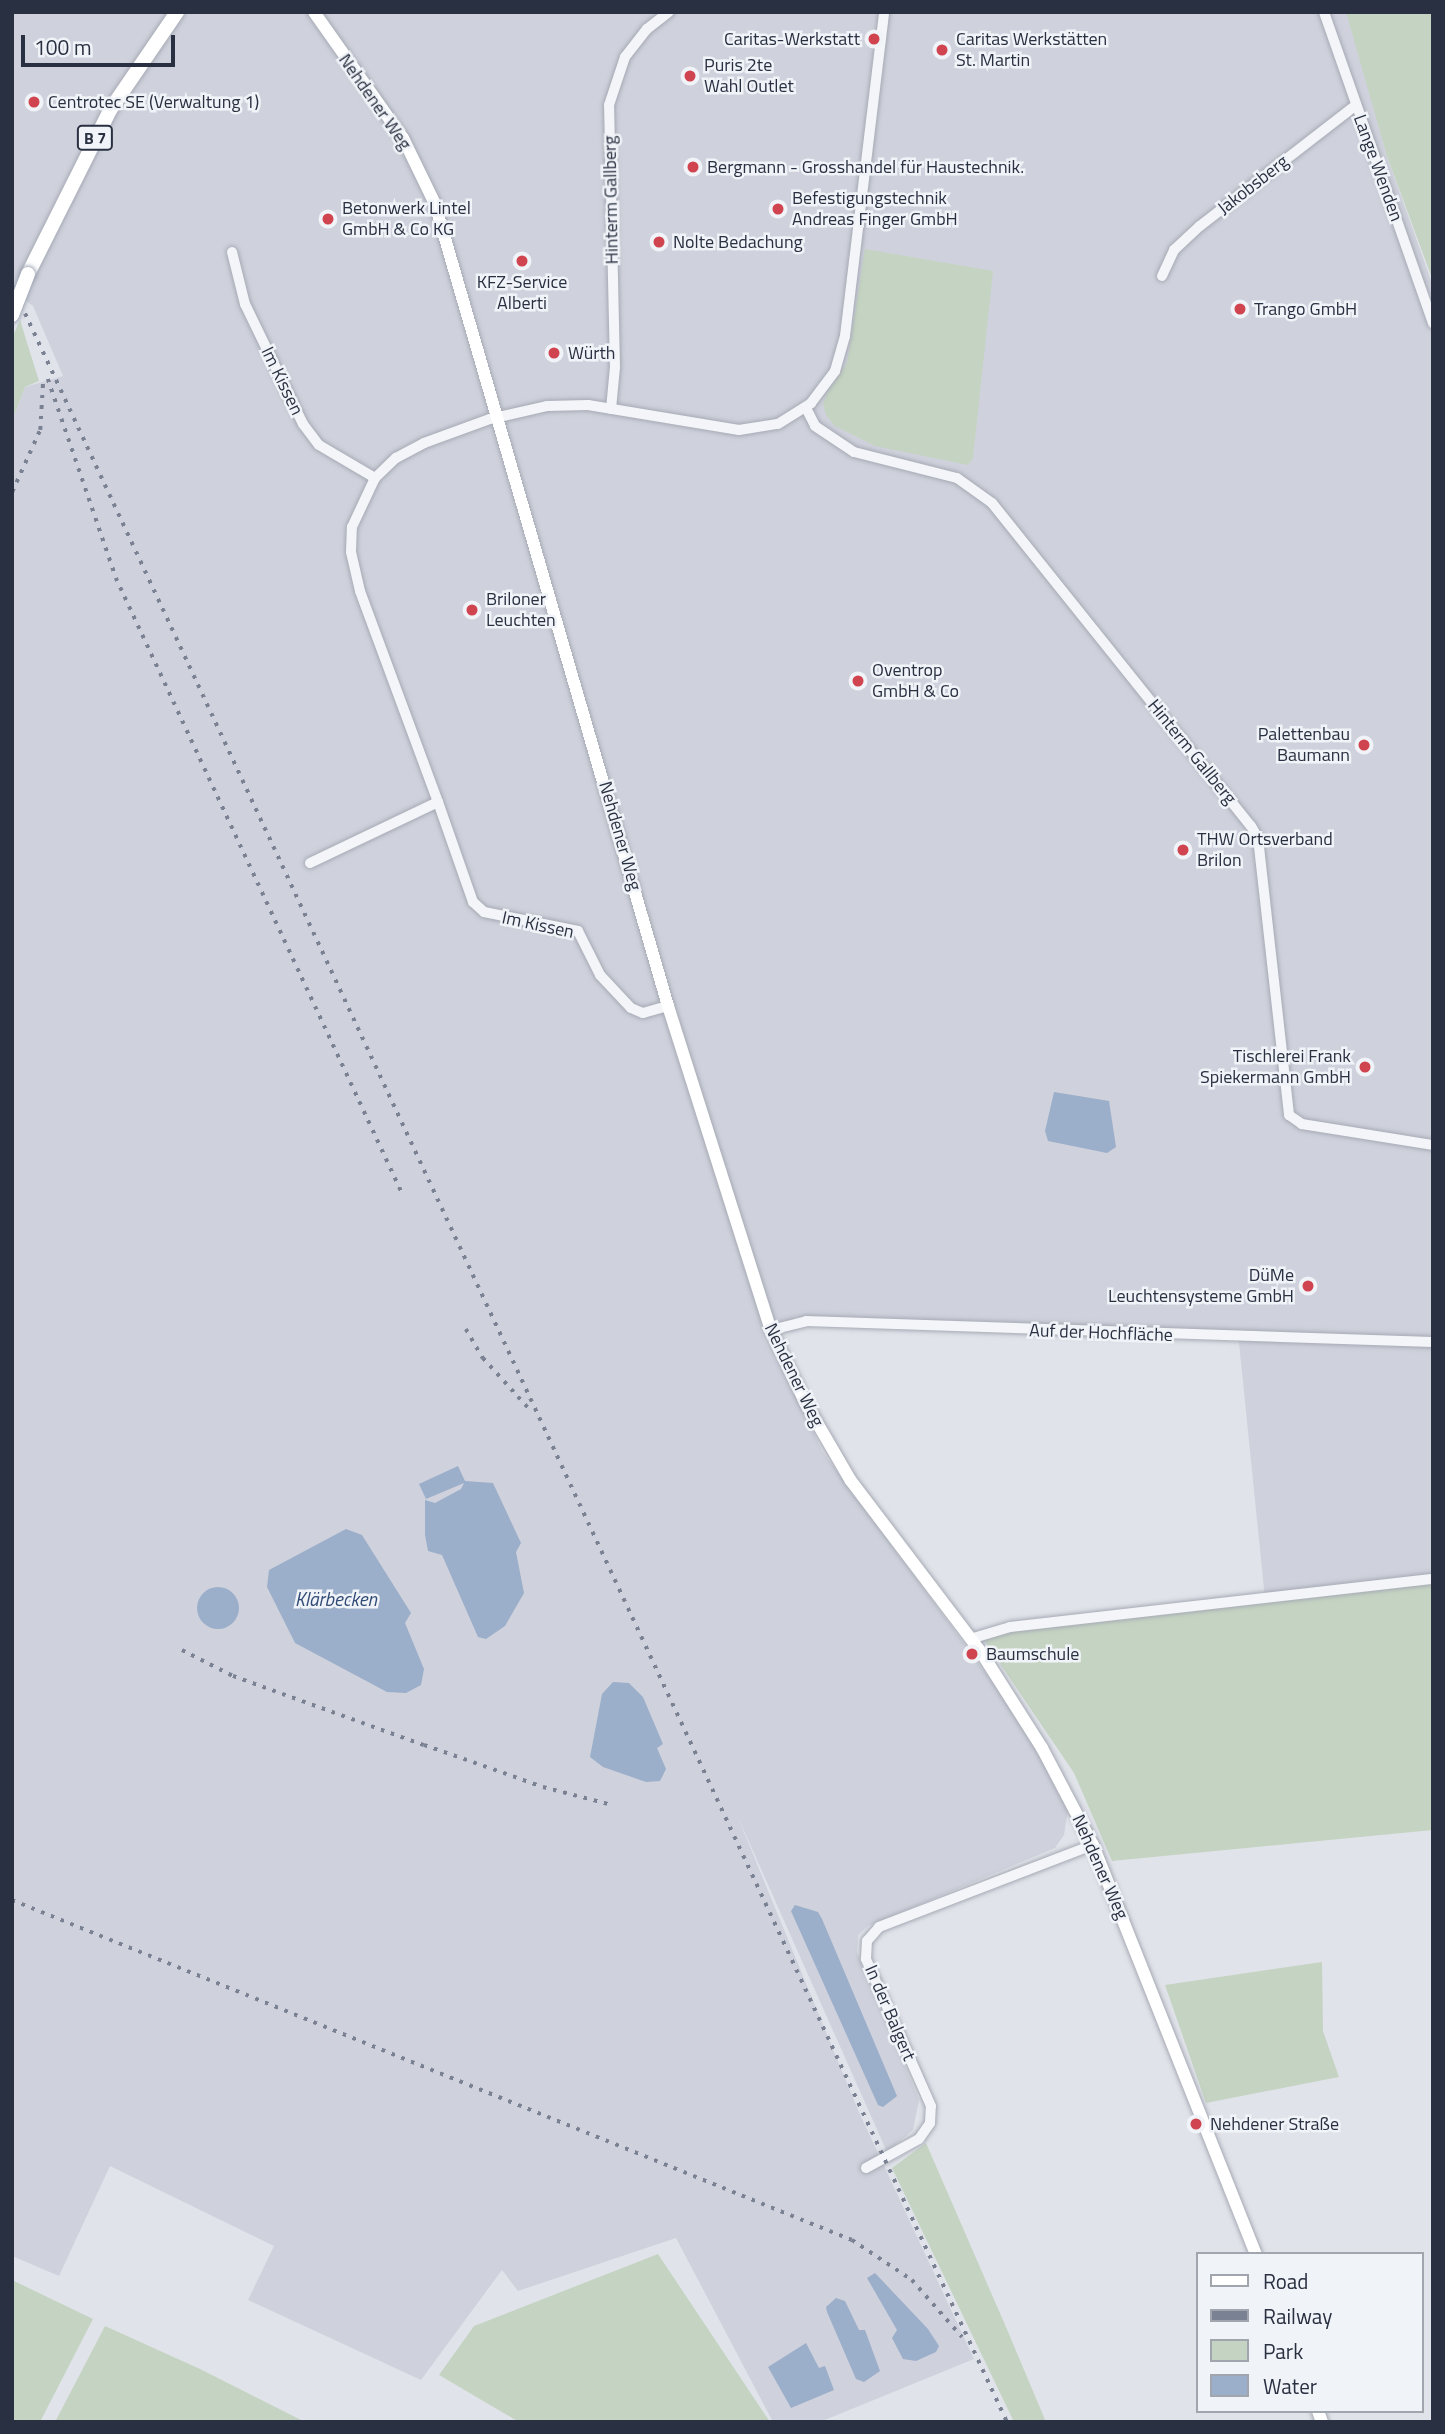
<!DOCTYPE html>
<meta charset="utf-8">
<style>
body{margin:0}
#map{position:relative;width:1445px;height:2434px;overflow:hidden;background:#e1e3ea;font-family:"Titillium Web",sans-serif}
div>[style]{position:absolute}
.built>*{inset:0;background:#cfd2dc}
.green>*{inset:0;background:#c5d4c2}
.water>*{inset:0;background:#9baeca}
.round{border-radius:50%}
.roads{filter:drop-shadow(0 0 2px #a6aab4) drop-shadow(0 0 2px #a6aab4)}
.street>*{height:10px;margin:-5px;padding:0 5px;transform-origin:5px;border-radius:5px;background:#f3f5f8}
.secondary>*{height:12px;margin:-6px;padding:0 6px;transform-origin:6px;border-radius:6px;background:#fff}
.primary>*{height:14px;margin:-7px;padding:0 7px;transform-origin:7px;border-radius:7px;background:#fff}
.rail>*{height:3.5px;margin-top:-1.75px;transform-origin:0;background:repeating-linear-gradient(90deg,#7a8193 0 3.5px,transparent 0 10.5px)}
.bridges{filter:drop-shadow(0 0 2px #a0a7b5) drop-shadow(0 0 2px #a0a7b5)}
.primary-bridge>*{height:14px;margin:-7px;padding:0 7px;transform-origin:7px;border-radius:7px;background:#fff}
.dots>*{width:19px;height:19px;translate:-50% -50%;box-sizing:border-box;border:4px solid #f0f3f7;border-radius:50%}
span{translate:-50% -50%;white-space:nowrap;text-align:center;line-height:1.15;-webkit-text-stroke:5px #f0f3f7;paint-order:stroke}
.shield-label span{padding:2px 5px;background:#f0f3f7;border:2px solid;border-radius:5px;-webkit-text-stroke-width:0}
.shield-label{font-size:16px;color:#293041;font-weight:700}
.poi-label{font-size:18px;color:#293041}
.right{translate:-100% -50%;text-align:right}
.left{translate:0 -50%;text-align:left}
.street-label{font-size:18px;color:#293041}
.water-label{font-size:19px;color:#324b76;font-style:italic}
.frame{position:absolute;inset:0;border:14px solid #293041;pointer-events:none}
.legend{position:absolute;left:1196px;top:2252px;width:228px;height:161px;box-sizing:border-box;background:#f0f3f7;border:2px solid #a0a5ae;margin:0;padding:9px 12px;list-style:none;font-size:21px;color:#293041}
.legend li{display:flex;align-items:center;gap:14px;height:35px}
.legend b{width:35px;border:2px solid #a0a5ae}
.scale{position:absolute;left:21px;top:35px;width:154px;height:32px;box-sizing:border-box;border:4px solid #293041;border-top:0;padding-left:9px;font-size:21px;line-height:24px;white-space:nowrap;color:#293041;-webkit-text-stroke:5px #f0f3f7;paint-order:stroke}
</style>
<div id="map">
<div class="built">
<i style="clip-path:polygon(12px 12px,1346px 12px,1353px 30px,1387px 156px,1433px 286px,1433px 1579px,1265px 1599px,1238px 1333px,796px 1317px,770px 1340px,822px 1451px,1029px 1732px,1068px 1810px,1064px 1835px,1055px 1848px,868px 1926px,858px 1935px,857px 1952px,919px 2100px,913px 2130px,887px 2152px,737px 1815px,858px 2110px,974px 2359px,820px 2422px,773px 2422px,676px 2238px,518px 2291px,502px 2270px,421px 2380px,248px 2300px,274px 2246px,110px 2166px,59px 2276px,12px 2256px,12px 421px,25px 387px,63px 376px,33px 306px,12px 290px)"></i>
</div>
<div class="green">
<i style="clip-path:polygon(1346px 12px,1433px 12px,1433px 281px,1387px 156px)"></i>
<i style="clip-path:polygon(865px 249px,993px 271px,973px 458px,968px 465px,875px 446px,835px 426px,826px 415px,823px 404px,827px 393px,847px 363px)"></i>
<i style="clip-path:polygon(20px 320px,39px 381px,25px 387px,12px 421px,12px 338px)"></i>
<i style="clip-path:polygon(1433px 1584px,1433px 1830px,1112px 1861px,1074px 1773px,984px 1640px,996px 1634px)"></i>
<i style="clip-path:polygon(1322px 1962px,1323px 2031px,1339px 2077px,1206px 2103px,1165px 1985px)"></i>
<i style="clip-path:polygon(926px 2143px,1009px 2334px,1046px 2422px,1014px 2422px,892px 2168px)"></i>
<i style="clip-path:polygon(658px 2254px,770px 2422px,519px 2422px,439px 2375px,474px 2326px)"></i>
<i style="clip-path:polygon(12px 2280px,93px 2319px,40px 2422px,12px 2422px)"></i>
<i style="clip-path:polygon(105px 2326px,200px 2369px,305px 2422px,55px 2422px)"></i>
</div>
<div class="water">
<i style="clip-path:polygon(1054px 1092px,1109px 1101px,1116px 1147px,1107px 1153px,1048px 1141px,1045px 1131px)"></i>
<i style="clip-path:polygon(458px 1466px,465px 1481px,493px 1483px,521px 1543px,516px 1552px,524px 1593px,505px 1626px,486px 1639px,478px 1637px,442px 1555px,428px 1551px,425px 1535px,425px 1500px,435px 1503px,461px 1489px,464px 1483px,426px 1499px,419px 1484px)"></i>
<i style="clip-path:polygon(346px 1529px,362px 1535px,411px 1613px,405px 1623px,424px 1669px,421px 1685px,406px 1693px,387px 1692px,295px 1643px,267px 1587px,269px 1570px)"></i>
<i class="round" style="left:197px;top:1587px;width:42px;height:42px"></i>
<i style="clip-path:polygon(613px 1682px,629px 1683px,643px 1697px,663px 1744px,657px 1748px,666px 1769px,660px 1781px,646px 1782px,603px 1767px,590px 1757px,602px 1694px)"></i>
<i style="clip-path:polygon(795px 1905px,818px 1912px,822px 1919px,897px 2096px,883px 2107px,878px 2105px,791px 1911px)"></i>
<i style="clip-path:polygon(875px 2273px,928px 2329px,939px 2346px,936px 2352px,916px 2361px,903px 2359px,892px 2338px,897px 2330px,867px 2278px)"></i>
<i style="clip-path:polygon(836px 2298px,845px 2301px,859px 2330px,865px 2330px,880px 2371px,864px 2382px,856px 2379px,827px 2312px,826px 2307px)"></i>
<i style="clip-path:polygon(806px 2343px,819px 2368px,825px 2366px,834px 2390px,791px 2408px,768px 2367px)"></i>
</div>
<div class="roads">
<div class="street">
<i style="left:1324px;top:12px;width:330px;rotate:70.7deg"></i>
<i style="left:232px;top:252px;width:54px;rotate:76deg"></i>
<i style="left:245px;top:304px;width:133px;rotate:64.2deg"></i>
<i style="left:303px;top:424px;width:26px;rotate:53deg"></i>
<i style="left:319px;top:445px;width:65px;rotate:30.5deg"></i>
<i style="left:1162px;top:276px;width:29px;rotate:-65deg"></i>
<i style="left:1174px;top:250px;width:35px;rotate:-43deg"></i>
<i style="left:1200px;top:226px;width:197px;rotate:-37.8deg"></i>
<i style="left:806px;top:408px;width:20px;rotate:63deg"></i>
<i style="left:815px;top:426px;width:47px;rotate:33.7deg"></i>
<i style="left:854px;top:452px;width:106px;rotate:14.2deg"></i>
<i style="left:957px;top:478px;width:43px;rotate:35.5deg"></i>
<i style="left:992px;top:503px;width:414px;rotate:51.3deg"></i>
<i style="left:1251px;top:826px;width:14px;rotate:60deg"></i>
<i style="left:1258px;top:838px;width:279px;rotate:83.6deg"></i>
<i style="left:1289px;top:1115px;width:16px;rotate:35deg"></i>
<i style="left:1302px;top:1124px;width:133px;rotate:9.1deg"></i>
<i style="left:611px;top:409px;width:42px;rotate:-84.6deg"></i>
<i style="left:615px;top:367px;width:262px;rotate:-91.3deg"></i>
<i style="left:609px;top:105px;width:51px;rotate:-71.6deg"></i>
<i style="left:625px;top:57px;width:36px;rotate:-52deg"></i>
<i style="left:647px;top:29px;width:28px;rotate:-38deg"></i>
<i style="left:438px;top:802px;width:106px;rotate:70.7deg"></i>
<i style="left:473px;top:902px;width:15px;rotate:42deg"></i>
<i style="left:484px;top:912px;width:96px;rotate:11.4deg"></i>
<i style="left:578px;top:931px;width:49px;rotate:63.4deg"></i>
<i style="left:600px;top:975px;width:45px;rotate:46.8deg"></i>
<i style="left:631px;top:1008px;width:13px;rotate:23deg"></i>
<i style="left:643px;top:1013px;width:26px;rotate:-16deg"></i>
<i style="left:310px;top:863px;width:142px;rotate:-25.5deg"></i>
<i style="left:438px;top:802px;width:225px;rotate:-110.3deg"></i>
<i style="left:360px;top:591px;width:40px;rotate:-103deg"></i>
<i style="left:351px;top:552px;width:25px;rotate:-88deg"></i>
<i style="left:352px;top:527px;width:54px;rotate:-64.9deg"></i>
<i style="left:375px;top:478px;width:29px;rotate:-44deg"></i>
<i style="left:396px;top:458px;width:32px;rotate:-28deg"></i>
<i style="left:424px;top:443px;width:70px;rotate:-20deg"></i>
<i style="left:490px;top:419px;width:58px;rotate:-12.8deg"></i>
<i style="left:547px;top:406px;width:41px;rotate:-1.4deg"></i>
<i style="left:588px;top:405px;width:153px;rotate:9.4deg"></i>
<i style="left:739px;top:430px;width:39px;rotate:-9deg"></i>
<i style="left:778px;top:424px;width:39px;rotate:-32deg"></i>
<i style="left:811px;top:403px;width:40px;rotate:-53deg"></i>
<i style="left:835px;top:371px;width:36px;rotate:-74deg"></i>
<i style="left:845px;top:336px;width:326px;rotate:-83.1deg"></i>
<i style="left:771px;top:1330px;width:36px;rotate:-14deg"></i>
<i style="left:806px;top:1321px;width:627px;rotate:1.92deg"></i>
<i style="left:970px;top:1639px;width:42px;rotate:-16.7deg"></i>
<i style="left:1010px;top:1627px;width:426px;rotate:-6.5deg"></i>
<i style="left:866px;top:2168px;width:60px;rotate:-28.7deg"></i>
<i style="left:919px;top:2139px;width:19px;rotate:-55deg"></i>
<i style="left:930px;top:2123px;width:17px;rotate:-87deg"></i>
<i style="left:931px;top:2106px;width:161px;rotate:-113.9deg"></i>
<i style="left:866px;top:1959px;width:18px;rotate:-87deg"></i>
<i style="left:867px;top:1941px;width:18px;rotate:-49deg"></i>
<i style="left:879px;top:1927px;width:229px;rotate:-21deg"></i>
</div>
<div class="secondary">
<i style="left:314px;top:12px;width:154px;rotate:54.8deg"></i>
<i style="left:403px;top:138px;width:73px;rotate:64.1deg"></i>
<i style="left:435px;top:204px;width:835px;rotate:73.8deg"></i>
<i style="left:668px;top:1006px;width:340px;rotate:72.4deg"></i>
<i style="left:771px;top:1330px;width:80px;rotate:64.7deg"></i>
<i style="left:805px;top:1402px;width:91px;rotate:59.8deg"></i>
<i style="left:851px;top:1481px;width:218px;rotate:52.8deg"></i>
<i style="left:983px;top:1655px;width:110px;rotate:57.6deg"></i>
<i style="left:1042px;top:1748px;width:110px;rotate:62.3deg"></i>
<i style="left:1093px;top:1845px;width:440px;rotate:68.3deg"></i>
<i style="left:1318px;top:2411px;width:12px;rotate:70deg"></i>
</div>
<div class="primary">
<i style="left:28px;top:274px;width:183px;rotate:-63.4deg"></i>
<i style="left:110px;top:110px;width:119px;rotate:-55.6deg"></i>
</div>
</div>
<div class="rail">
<i style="left:12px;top:285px;width:2357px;rotate:65.03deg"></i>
<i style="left:48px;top:379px;width:210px;rotate:71.1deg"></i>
<i style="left:116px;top:578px;width:678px;rotate:65.06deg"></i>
<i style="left:12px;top:492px;width:68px;rotate:-65.7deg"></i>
<i style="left:40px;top:430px;width:50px;rotate:-86.6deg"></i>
<i style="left:466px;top:1329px;width:34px;rotate:60deg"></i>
<i style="left:483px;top:1358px;width:72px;rotate:47.8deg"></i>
<i style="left:182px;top:1650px;width:57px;rotate:27deg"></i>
<i style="left:233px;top:1676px;width:203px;rotate:19.9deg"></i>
<i style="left:424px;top:1745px;width:126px;rotate:19.4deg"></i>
<i style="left:543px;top:1787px;width:71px;rotate:14.6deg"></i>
<i style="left:12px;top:1900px;width:906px;rotate:22.04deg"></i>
<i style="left:852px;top:2240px;width:72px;rotate:33.7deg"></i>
<i style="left:912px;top:2280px;width:76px;rotate:48.7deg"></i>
</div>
<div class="bridges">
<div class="primary-bridge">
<i style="left:12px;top:315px;width:44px;rotate:-68.7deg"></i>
</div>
</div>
<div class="dots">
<i style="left:874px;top:39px;background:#d0444f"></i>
<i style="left:942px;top:50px;background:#d0444f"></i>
<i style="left:690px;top:76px;background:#d0444f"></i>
<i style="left:34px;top:102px;background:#d0444f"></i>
<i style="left:693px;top:167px;background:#d0444f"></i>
<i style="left:778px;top:209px;background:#d0444f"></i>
<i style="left:328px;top:219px;background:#d0444f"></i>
<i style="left:659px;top:242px;background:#d0444f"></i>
<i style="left:522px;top:261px;background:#d0444f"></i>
<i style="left:1240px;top:309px;background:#d0444f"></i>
<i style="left:554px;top:353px;background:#d0444f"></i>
<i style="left:472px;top:610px;background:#d0444f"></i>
<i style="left:858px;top:681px;background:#d0444f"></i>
<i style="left:1364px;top:745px;background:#d0444f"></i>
<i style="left:1183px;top:850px;background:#d0444f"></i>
<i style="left:1365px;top:1067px;background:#d0444f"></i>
<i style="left:1308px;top:1286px;background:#d0444f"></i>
<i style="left:972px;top:1654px;background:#d0444f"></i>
<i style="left:1196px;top:2124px;background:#d0444f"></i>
</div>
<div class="shield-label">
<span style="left:95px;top:138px">B 7</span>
</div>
<div class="poi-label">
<span class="right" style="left:860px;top:39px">Caritas-Werkstatt</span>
<span class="left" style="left:956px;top:50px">Caritas Werkstätten<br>St. Martin</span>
<span class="left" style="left:704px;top:76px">Puris 2te<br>Wahl Outlet</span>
<span class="left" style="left:48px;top:102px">Centrotec SE (Verwaltung 1)</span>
<span class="left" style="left:707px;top:167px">Bergmann - Grosshandel für Haustechnik.</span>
<span class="left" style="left:792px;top:209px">Befestigungstechnik<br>Andreas Finger GmbH</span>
<span class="left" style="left:342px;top:219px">Betonwerk Lintel<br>GmbH &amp; Co KG</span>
<span class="left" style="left:673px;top:242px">Nolte Bedachung</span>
<span style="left:522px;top:293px">KFZ-Service<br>Alberti</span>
<span class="left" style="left:1254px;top:309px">Trango GmbH</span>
<span class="left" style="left:568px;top:353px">Würth</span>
<span class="left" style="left:486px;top:610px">Briloner<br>Leuchten</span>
<span class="left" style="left:872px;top:681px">Oventrop<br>GmbH &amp; Co</span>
<span class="right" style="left:1350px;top:745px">Palettenbau<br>Baumann</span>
<span class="left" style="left:1197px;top:850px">THW Ortsverband<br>Brilon</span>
<span class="right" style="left:1351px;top:1067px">Tischlerei Frank<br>Spiekermann GmbH</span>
<span class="right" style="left:1294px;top:1286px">DüMe<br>Leuchtensysteme GmbH</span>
<span class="left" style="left:986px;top:1654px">Baumschule</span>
<span class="left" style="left:1210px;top:2124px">Nehdener Straße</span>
</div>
<div class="street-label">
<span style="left:375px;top:102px;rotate:55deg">Nehdener Weg</span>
<span style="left:1378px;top:168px;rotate:70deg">Lange Wenden</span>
<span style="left:1253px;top:185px;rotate:-38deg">Jakobsberg</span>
<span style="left:611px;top:200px;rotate:-91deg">Hinterm Gallberg</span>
<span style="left:282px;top:381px;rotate:64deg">Im Kissen</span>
<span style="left:1192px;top:752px;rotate:51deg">Hinterm Gallberg</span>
<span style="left:620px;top:836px;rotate:74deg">Nehdener Weg</span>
<span style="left:538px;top:925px;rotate:12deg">Im Kissen</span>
<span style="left:1101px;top:1333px;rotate:2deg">Auf der Hochfläche</span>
<span style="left:794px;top:1375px;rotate:64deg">Nehdener Weg</span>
<span style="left:1100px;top:1867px;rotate:66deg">Nehdener Weg</span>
<span style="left:890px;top:2013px;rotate:67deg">In der Balgert</span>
</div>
<div class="water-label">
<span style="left:336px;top:1599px">Klärbecken</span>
</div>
<div class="frame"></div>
<ul class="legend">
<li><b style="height:9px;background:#fff"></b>Road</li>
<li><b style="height:9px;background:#7a8193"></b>Railway</li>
<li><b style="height:19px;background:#c5d4c2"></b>Park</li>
<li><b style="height:19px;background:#9baeca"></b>Water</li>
</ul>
<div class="scale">100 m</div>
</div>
